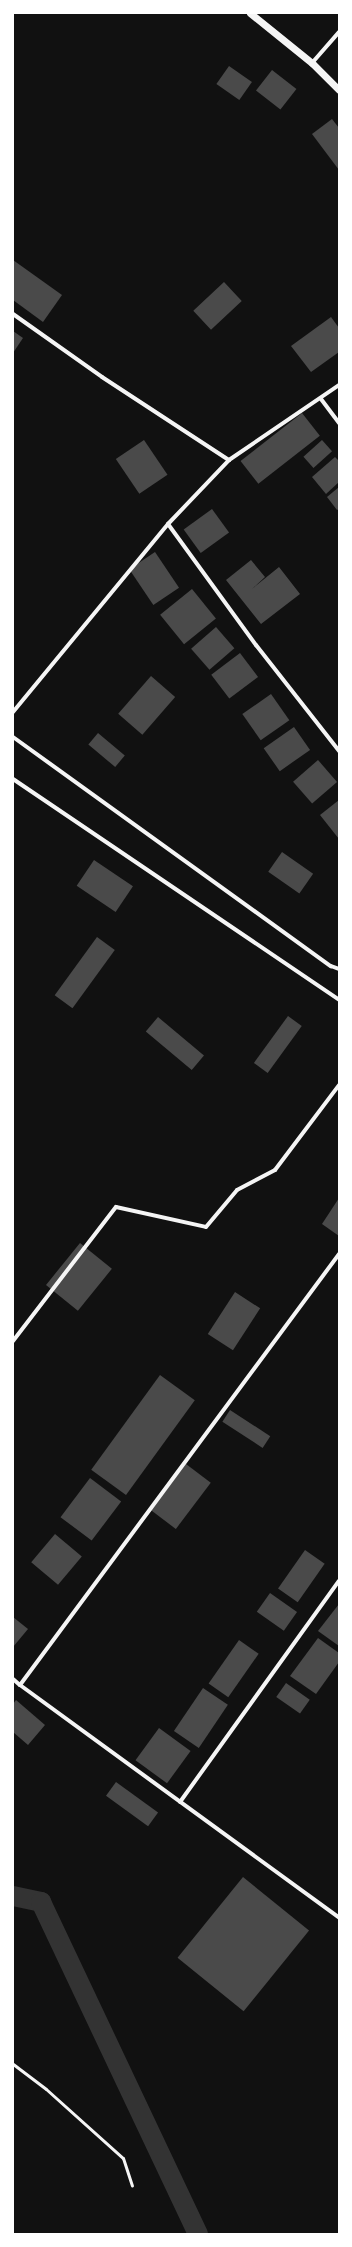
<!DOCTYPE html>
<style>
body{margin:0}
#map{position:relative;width:352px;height:2247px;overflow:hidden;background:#111;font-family:Lato,sans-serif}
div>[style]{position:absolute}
.canal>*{height:20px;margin:-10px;padding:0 10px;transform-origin:10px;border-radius:10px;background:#333}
.building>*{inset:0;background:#4a4a4a;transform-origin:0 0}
.service>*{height:3px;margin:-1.5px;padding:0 1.5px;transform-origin:1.5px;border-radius:1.5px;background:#f5f5f5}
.minor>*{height:4px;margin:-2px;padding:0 2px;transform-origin:2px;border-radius:2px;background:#f5f5f5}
.tertiary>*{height:7px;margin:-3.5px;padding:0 3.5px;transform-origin:3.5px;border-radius:3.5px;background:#f5f5f5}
span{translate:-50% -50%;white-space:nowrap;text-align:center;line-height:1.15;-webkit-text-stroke:3px #fff;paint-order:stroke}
.frame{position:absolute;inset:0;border:14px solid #fff;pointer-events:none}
</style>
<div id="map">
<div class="canal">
<i style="left:13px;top:1896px;width:29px;rotate:12deg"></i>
<i style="left:41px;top:1902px;width:367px;rotate:64.7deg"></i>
</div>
<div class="building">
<i style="left:229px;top:66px;width:28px;height:22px;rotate:35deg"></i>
<i style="left:272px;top:70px;width:31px;height:26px;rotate:38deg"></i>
<i style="clip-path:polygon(332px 119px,339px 128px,339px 170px,312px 134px)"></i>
<i style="clip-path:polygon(13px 260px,62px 295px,43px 322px,13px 300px)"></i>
<i style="left:224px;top:282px;width:26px;height:42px;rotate:47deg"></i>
<i style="clip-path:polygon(331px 317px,339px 328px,339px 352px,311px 372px,291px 346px)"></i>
<i style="clip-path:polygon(13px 331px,23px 338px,13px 353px)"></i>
<i style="left:302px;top:413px;width:29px;height:78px;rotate:52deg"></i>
<i style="left:144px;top:440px;width:42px;height:34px;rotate:56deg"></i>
<i style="left:322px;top:440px;width:15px;height:25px;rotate:48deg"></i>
<i style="clip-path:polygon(335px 457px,339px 461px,339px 482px,326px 494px,312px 477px)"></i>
<i style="clip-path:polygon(339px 487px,339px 509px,337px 510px,327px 497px)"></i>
<i style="left:212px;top:509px;width:29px;height:35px;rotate:54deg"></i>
<i style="left:155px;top:552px;width:43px;height:31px;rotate:56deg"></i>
<i style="clip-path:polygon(251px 560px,265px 577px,252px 589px,279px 567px,300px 594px,261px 624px,226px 580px)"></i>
<i style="left:192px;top:589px;width:38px;height:41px;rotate:51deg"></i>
<i style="left:216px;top:627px;width:28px;height:33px;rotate:49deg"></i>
<i style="left:240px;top:653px;width:30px;height:36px;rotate:53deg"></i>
<i style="left:151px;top:676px;width:32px;height:50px;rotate:41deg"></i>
<i style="left:271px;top:694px;width:32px;height:35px;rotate:55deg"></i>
<i style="left:294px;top:727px;width:28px;height:37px;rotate:55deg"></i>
<i style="left:98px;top:733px;width:35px;height:15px;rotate:40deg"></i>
<i style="left:318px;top:760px;width:29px;height:33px;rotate:49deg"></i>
<i style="clip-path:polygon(339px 800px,339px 839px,320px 815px)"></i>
<i style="left:282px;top:852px;width:38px;height:24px;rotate:35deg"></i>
<i style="left:94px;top:860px;width:47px;height:31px;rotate:34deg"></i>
<i style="left:97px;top:937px;width:22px;height:72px;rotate:36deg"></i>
<i style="left:288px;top:1016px;width:17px;height:58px;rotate:36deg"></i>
<i style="left:158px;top:1017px;width:60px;height:19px;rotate:40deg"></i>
<i style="clip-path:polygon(339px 1198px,339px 1236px,322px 1224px)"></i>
<i style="left:80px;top:1243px;width:41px;height:54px;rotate:39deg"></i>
<i style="left:235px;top:1292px;width:30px;height:50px;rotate:33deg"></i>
<i style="left:160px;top:1375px;width:43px;height:117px;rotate:36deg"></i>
<i style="left:230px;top:1410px;width:48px;height:14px;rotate:33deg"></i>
<i style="left:186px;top:1464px;width:31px;height:58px;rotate:37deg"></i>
<i style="left:90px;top:1478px;width:39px;height:49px;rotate:37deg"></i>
<i style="left:55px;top:1534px;width:35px;height:37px;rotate:40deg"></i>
<i style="left:305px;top:1550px;width:24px;height:47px;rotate:35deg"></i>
<i style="left:270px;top:1593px;width:33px;height:23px;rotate:35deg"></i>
<i style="clip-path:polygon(339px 1604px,339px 1646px,318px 1631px)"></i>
<i style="clip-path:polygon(13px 1617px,28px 1629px,13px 1647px)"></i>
<i style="clip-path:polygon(318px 1638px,339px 1653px,339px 1662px,316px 1694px,290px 1676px)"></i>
<i style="left:239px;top:1640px;width:24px;height:53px;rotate:35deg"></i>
<i style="left:286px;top:1683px;width:29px;height:17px;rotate:35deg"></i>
<i style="left:203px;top:1688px;width:30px;height:52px;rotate:34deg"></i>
<i style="clip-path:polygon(16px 1700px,45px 1725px,28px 1745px,13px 1732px,13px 1704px)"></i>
<i style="left:159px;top:1728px;width:39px;height:40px;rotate:36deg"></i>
<i style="left:116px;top:1782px;width:52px;height:17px;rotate:36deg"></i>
<i style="left:243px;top:1877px;width:85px;height:104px;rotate:39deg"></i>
</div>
<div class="service">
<i style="left:13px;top:2064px;width:41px;rotate:37.1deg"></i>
<i style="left:46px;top:2089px;width:103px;rotate:41.9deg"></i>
<i style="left:123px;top:2158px;width:29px;rotate:72deg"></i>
</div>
<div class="minor">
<i style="left:312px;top:63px;width:41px;rotate:-48.9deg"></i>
<i style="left:13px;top:314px;width:109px;rotate:35.3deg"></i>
<i style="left:102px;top:377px;width:152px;rotate:33.2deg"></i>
<i style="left:321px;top:399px;width:30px;rotate:53deg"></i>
<i style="left:168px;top:524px;width:150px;rotate:54deg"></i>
<i style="left:256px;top:645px;width:135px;rotate:51.9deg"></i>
<i style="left:13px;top:712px;width:244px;rotate:-50.5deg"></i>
<i style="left:168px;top:524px;width:88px;rotate:-46.4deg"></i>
<i style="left:229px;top:460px;width:133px;rotate:-34.3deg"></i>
<i style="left:13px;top:737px;width:392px;rotate:35.8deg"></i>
<i style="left:331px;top:966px;width:9px;rotate:21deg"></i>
<i style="left:13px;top:779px;width:394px;rotate:34.1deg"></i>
<i style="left:13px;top:1341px;width:169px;rotate:-52.5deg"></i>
<i style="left:116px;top:1207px;width:92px;rotate:12.5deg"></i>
<i style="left:206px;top:1227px;width:48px;rotate:-50deg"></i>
<i style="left:237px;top:1190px;width:43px;rotate:-27.8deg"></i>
<i style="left:275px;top:1170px;width:106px;rotate:-53deg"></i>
<i style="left:13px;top:1679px;width:9px;rotate:41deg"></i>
<i style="left:20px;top:1685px;width:536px;rotate:-53.49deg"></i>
<i style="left:20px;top:1685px;width:395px;rotate:36.1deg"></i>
<i style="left:180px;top:1802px;width:272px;rotate:-54.3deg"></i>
</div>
<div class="tertiary">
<i style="left:250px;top:13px;width:80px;rotate:38.9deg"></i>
<i style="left:312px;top:63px;width:38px;rotate:45deg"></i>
</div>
<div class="frame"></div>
</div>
